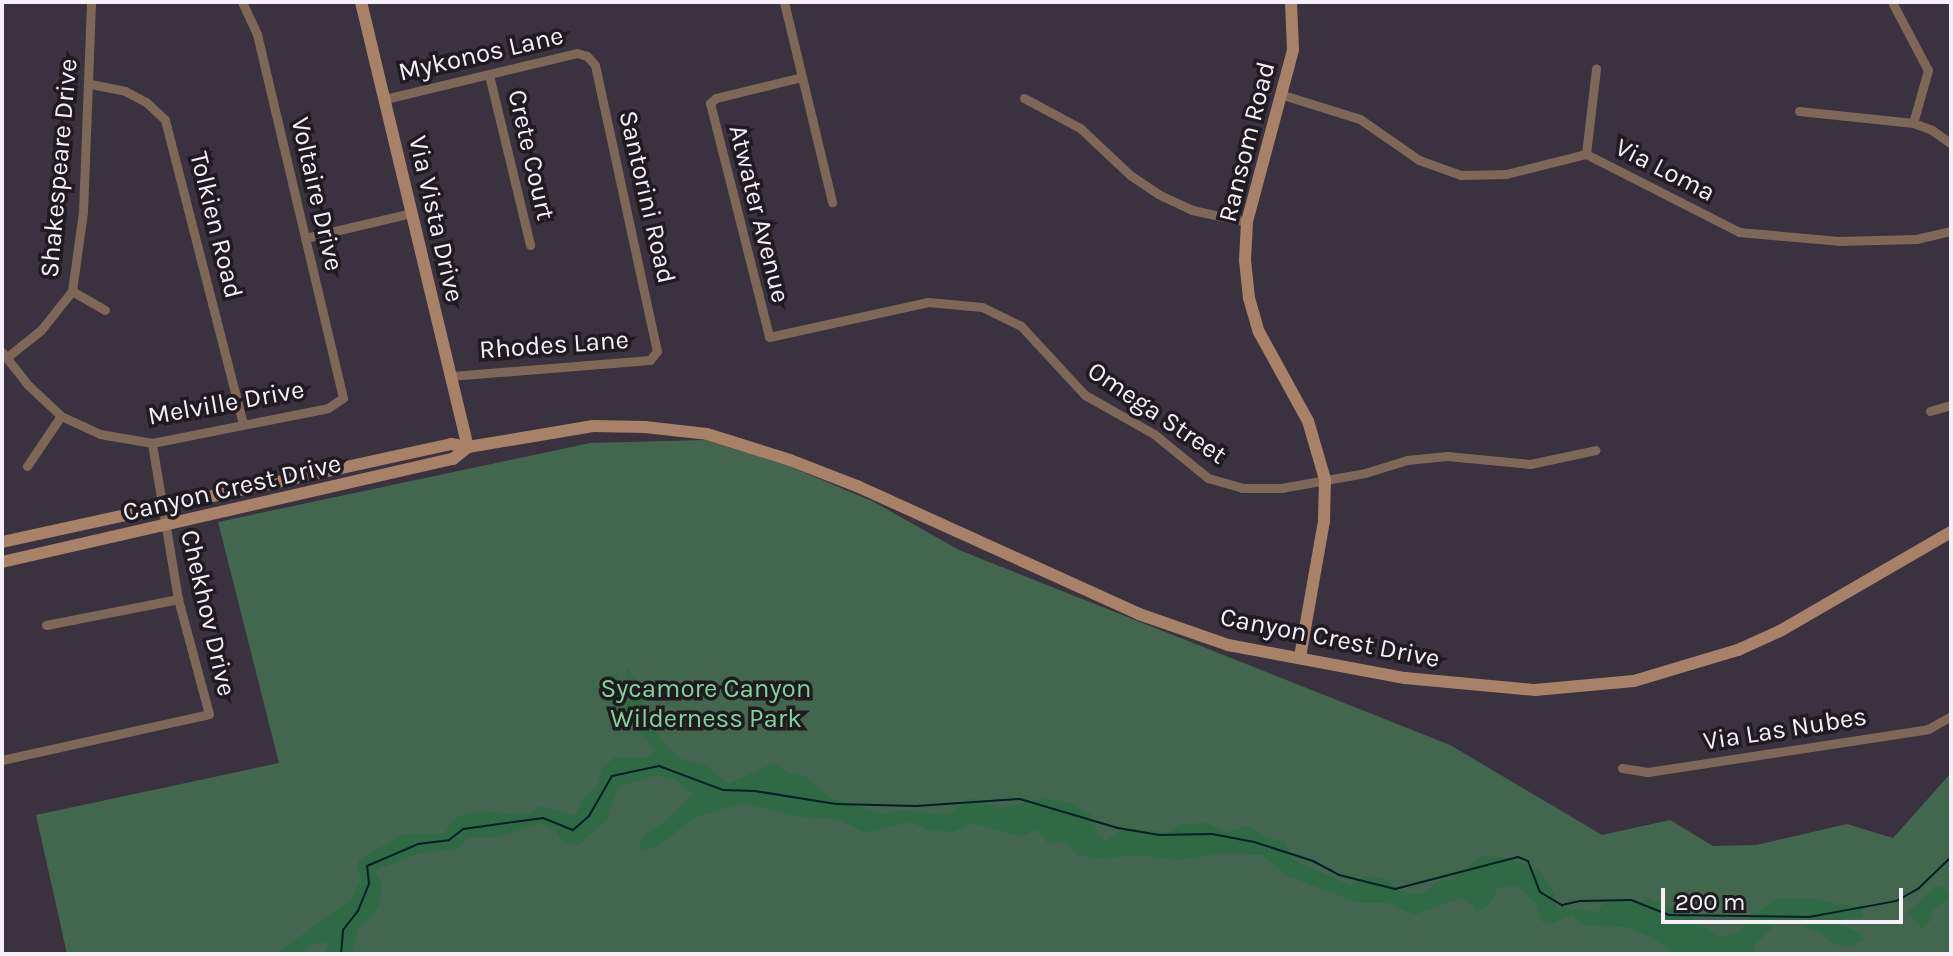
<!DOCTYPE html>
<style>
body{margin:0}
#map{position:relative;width:1953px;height:956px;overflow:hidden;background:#3b323f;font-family:Karla,sans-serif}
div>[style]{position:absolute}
.green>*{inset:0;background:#43674e}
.forest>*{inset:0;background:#2f6a45}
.stream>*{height:2px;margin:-1px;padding:0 1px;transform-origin:1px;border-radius:1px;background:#041f25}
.street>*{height:9px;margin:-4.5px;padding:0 4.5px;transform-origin:4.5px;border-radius:4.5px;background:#7e6757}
.secondary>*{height:12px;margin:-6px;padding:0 6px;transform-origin:6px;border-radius:6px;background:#a78268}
span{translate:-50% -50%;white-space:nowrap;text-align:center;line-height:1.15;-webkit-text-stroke:7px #201b21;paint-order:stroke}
.street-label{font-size:26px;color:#f5eff8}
.park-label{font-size:26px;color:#7ed49b}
.frame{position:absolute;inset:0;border:4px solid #f5eff8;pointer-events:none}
.scale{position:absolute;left:1661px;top:888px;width:242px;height:36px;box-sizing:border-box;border:4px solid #f5eff8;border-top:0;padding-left:10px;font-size:24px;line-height:28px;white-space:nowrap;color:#f5eff8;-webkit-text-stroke:6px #201b21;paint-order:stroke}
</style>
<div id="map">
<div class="green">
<i style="clip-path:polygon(705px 440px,789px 466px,874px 502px,959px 550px,1450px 745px,1602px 835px,1670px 820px,1713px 846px,1756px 845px,1847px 824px,1893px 838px,1951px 773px,1951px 954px,67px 954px,36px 815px,279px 763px,218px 522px,590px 443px)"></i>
</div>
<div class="forest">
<i style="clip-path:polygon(627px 667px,646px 698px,640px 707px,664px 743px,679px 758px,708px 766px,728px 784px,774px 763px,790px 774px,806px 776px,830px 798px,883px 814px,901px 810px,949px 815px,969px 798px,1001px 808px,1044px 798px,1072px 803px,1090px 814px,1098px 835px,1105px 841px,1125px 829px,1170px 832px,1180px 824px,1206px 823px,1226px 832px,1247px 826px,1267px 838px,1284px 841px,1292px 859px,1351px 886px,1364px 876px,1383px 878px,1402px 892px,1423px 894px,1437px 882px,1452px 879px,1483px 855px,1509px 858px,1540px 871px,1555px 893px,1557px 908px,1597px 912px,1602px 905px,1619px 898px,1636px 905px,1646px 898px,1684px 913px,1718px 936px,1732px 935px,1742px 929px,1750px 916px,1778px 899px,1813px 899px,1862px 908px,1863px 917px,1843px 919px,1839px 924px,1861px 933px,1864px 940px,1852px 946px,1835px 945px,1822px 934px,1787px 920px,1777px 922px,1755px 945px,1754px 954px,1675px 954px,1653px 938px,1626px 927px,1582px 925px,1572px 914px,1551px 924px,1542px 922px,1536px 903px,1517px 886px,1498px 888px,1490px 903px,1477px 912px,1463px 897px,1414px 915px,1389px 903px,1359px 903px,1285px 875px,1263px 855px,1216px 854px,1180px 860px,1136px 855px,1097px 859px,1077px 855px,1065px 841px,1048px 844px,1038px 829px,1021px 837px,973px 823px,953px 832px,927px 830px,911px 822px,866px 833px,840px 820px,795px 816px,744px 803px,695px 817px,657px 847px,639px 850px,643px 835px,665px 822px,693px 794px,674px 779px,659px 775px,618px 786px,607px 820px,578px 845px,564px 844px,555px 830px,540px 823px,499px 837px,468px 838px,458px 849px,420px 853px,375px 870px,382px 886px,379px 908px,358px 929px,352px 954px,325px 954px,329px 942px,309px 945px,301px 954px,275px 954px,352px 899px,361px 877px,357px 870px,359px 860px,403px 834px,444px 834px,454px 818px,479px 811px,527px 815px,541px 806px,576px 816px,582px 800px,598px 785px,602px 768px,615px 757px,647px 758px,656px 750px,606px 698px,602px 678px,617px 673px,620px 691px,625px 693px)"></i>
<i style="clip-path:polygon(1940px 886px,1951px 893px,1951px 897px,1931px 911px,1932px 919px,1922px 929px,1908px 912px,1934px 888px)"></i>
</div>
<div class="stream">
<i style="left:341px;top:954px;width:24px;rotate:-85deg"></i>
<i style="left:343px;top:930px;width:24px;rotate:-52deg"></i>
<i style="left:358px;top:911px;width:29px;rotate:-68deg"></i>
<i style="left:369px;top:884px;width:18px;rotate:-96deg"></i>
<i style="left:367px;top:866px;width:56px;rotate:-23.3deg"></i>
<i style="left:418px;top:844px;width:31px;rotate:-7deg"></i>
<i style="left:449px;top:840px;width:18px;rotate:-38deg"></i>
<i style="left:463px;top:829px;width:81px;rotate:-7.8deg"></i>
<i style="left:543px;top:818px;width:32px;rotate:22deg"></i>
<i style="left:573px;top:830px;width:21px;rotate:-41deg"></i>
<i style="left:589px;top:816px;width:46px;rotate:-60.1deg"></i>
<i style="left:612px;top:776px;width:48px;rotate:-12deg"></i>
<i style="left:659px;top:766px;width:68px;rotate:20.6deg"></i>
<i style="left:723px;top:790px;width:32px;rotate:2deg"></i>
<i style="left:755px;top:791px;width:82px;rotate:9.1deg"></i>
<i style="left:836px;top:804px;width:80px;rotate:1.4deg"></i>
<i style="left:916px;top:806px;width:104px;rotate:-3.9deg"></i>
<i style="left:1020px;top:799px;width:102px;rotate:16.5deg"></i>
<i style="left:1118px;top:828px;width:42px;rotate:9.7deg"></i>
<i style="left:1159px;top:835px;width:53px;rotate:-1.1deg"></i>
<i style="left:1212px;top:834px;width:43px;rotate:10.8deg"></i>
<i style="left:1254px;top:842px;width:62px;rotate:17.9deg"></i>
<i style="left:1313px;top:861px;width:30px;rotate:28deg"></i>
<i style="left:1339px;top:875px;width:58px;rotate:14deg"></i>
<i style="left:1395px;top:889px;width:127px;rotate:-14.6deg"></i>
<i style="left:1518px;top:857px;width:11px;rotate:22deg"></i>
<i style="left:1528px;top:861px;width:33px;rotate:69deg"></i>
<i style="left:1540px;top:892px;width:26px;rotate:31deg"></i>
<i style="left:1562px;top:905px;width:18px;rotate:-13deg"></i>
<i style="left:1580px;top:901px;width:51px;rotate:-1.1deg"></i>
<i style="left:1631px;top:900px;width:41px;rotate:21.5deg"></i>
<i style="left:1669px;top:915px;width:140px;rotate:0.8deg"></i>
<i style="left:1809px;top:917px;width:88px;rotate:-10.4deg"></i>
<i style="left:1896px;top:901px;width:26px;rotate:-29deg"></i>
<i style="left:1919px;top:888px;width:45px;rotate:-44.1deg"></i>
</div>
<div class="street">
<i style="left:784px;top:2px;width:206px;rotate:76.5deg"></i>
<i style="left:1893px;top:4px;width:75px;rotate:62.1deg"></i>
<i style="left:1928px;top:70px;width:55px;rotate:105.8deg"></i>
<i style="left:489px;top:75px;width:175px;rotate:76.4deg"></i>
<i style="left:802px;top:77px;width:89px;rotate:166.3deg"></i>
<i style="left:716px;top:98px;width:8px;rotate:140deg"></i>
<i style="left:710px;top:103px;width:241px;rotate:75.8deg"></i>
<i style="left:769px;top:337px;width:163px;rotate:-12.4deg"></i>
<i style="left:928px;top:302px;width:54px;rotate:5.3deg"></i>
<i style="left:982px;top:307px;width:43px;rotate:26deg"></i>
<i style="left:1021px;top:326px;width:94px;rotate:47.2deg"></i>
<i style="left:1085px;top:395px;width:79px;rotate:29.5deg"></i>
<i style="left:1154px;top:434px;width:70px;rotate:39.2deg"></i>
<i style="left:1208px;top:478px;width:35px;rotate:16deg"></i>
<i style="left:1242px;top:488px;width:39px"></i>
<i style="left:1281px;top:488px;width:85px;rotate:-10.1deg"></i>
<i style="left:1365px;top:473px;width:44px;rotate:-17.2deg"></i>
<i style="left:1407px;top:460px;width:40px;rotate:-5.7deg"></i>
<i style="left:1447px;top:456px;width:83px;rotate:5.5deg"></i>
<i style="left:1530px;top:464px;width:67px;rotate:-12deg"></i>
<i style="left:90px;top:84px;width:36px;rotate:11deg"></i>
<i style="left:125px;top:91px;width:24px;rotate:28deg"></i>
<i style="left:146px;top:102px;width:26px;rotate:43deg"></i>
<i style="left:165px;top:120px;width:314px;rotate:75.6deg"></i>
<i style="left:1283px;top:95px;width:81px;rotate:17.3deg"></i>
<i style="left:1360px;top:119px;width:72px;rotate:34.8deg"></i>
<i style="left:1419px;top:160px;width:45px;rotate:19.7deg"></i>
<i style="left:1461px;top:175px;width:45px;rotate:-1.3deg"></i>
<i style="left:1506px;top:174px;width:82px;rotate:-14deg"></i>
<i style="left:1586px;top:154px;width:172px;rotate:27deg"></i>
<i style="left:1739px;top:232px;width:100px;rotate:5.1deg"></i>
<i style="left:1839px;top:241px;width:77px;rotate:-1.5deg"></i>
<i style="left:1916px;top:239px;width:36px;rotate:-13deg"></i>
<i style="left:1024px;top:98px;width:64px;rotate:28.2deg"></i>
<i style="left:1080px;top:128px;width:69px;rotate:43.2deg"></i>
<i style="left:1130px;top:175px;width:34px;rotate:34deg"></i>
<i style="left:1158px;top:194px;width:38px;rotate:25deg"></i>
<i style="left:1192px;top:210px;width:56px;rotate:12.3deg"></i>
<i style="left:385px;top:99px;width:197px;rotate:-13.5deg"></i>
<i style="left:577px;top:53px;width:10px;rotate:17deg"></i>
<i style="left:587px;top:56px;width:12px;rotate:48deg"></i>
<i style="left:595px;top:65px;width:293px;rotate:77.8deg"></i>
<i style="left:657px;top:351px;width:11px;rotate:128deg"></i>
<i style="left:650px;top:360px;width:201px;rotate:175.4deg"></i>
<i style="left:1799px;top:111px;width:115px;rotate:6deg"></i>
<i style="left:1913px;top:123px;width:20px;rotate:20deg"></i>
<i style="left:1932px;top:130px;width:24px;rotate:36deg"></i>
<i style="left:1586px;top:154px;width:86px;rotate:-83.3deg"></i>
<i style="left:305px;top:238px;width:110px;rotate:-13.2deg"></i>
<i style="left:72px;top:291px;width:38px;rotate:30deg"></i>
<i style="left:2px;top:352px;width:42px;rotate:51.8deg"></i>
<i style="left:28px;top:385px;width:45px;rotate:43.2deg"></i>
<i style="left:61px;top:416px;width:43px;rotate:24.8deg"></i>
<i style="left:100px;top:434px;width:53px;rotate:9.8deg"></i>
<i style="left:152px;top:443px;width:179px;rotate:-11.2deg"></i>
<i style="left:328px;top:408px;width:18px;rotate:-34deg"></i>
<i style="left:343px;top:398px;width:374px;rotate:-103.3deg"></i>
<i style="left:257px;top:34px;width:35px;rotate:-115deg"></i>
<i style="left:6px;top:358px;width:45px;rotate:-38.7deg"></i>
<i style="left:41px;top:330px;width:50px;rotate:-51.5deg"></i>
<i style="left:72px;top:291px;width:80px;rotate:-82.1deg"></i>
<i style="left:83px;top:212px;width:210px;rotate:-87.8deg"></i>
<i style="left:1930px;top:411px;width:22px;rotate:-16deg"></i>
<i style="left:27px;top:466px;width:60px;rotate:-55.8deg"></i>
<i style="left:46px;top:625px;width:135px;rotate:-11.1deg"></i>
<i style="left:2px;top:760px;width:212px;rotate:-12.5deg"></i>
<i style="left:209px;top:714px;width:119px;rotate:-105.1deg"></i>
<i style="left:178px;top:599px;width:158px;rotate:-99.5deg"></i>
<i style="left:1622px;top:768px;width:26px;rotate:9deg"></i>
<i style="left:1648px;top:772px;width:283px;rotate:-8.7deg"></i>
<i style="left:1928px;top:729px;width:26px;rotate:-29deg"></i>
</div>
<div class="secondary">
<i style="left:361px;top:2px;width:458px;rotate:76.5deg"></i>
<i style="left:1291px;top:2px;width:48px;rotate:87.6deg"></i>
<i style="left:1293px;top:50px;width:178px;rotate:105deg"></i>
<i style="left:1247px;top:222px;width:38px;rotate:93deg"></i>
<i style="left:1245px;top:260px;width:38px;rotate:84deg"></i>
<i style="left:1249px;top:298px;width:35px;rotate:74deg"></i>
<i style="left:1259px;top:332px;width:102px;rotate:61.2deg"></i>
<i style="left:1308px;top:421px;width:60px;rotate:73.7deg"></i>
<i style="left:1325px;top:479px;width:42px;rotate:91.4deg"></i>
<i style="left:1324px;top:521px;width:138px;rotate:100deg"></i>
<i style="left:2px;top:542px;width:460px;rotate:-12.3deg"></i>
<i style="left:451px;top:444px;width:17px;rotate:10deg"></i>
<i style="left:468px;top:447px;width:127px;rotate:-9.5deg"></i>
<i style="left:593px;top:426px;width:52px;rotate:1.1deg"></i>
<i style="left:645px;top:427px;width:62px;rotate:6.4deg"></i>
<i style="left:707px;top:434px;width:87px;rotate:17.4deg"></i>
<i style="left:790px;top:460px;width:72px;rotate:21.2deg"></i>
<i style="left:857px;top:486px;width:310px;rotate:24.4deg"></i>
<i style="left:1139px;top:614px;width:94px;rotate:19.2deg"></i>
<i style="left:1228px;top:645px;width:180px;rotate:10.6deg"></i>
<i style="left:1405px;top:678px;width:131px;rotate:5.3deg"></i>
<i style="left:1535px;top:690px;width:99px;rotate:-5.2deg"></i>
<i style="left:1634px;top:681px;width:109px;rotate:-16.6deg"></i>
<i style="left:1738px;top:650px;width:46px;rotate:-24.3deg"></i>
<i style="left:1780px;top:631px;width:198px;rotate:-30.1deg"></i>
<i style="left:2px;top:562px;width:463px;rotate:-12.9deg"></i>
<i style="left:453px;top:459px;width:19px;rotate:-39deg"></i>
</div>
<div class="street-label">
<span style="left:481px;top:54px;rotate:-13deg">Mykonos Lane</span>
<span style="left:1247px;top:142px;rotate:-76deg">Ransom Road</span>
<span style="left:531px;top:155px;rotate:77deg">Crete Court</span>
<span style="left:59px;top:168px;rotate:-85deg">Shakespeare Drive</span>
<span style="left:1665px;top:170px;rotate:27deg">Via Loma</span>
<span style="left:317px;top:194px;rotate:77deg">Voltaire Drive</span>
<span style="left:647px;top:197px;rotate:77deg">Santorini Road</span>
<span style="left:759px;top:214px;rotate:76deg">Atwater Avenue</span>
<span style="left:436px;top:219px;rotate:77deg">Via Vista Drive</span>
<span style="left:216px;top:225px;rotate:76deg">Tolkien Road</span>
<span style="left:554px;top:345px;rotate:-4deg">Rhodes Lane</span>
<span style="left:226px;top:403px;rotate:-10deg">Melville Drive</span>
<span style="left:1157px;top:413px;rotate:34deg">Omega Street</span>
<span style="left:232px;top:488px;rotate:-13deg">Canyon Crest Drive</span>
<span style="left:208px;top:613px;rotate:77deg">Chekhov Drive</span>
<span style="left:1330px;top:638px;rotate:11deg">Canyon Crest Drive</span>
<span style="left:1785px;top:729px;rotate:-9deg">Via Las Nubes</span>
</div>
<div class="park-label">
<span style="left:706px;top:704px">Sycamore Canyon<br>Wilderness Park</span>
</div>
<div class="frame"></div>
<div class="scale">200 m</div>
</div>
